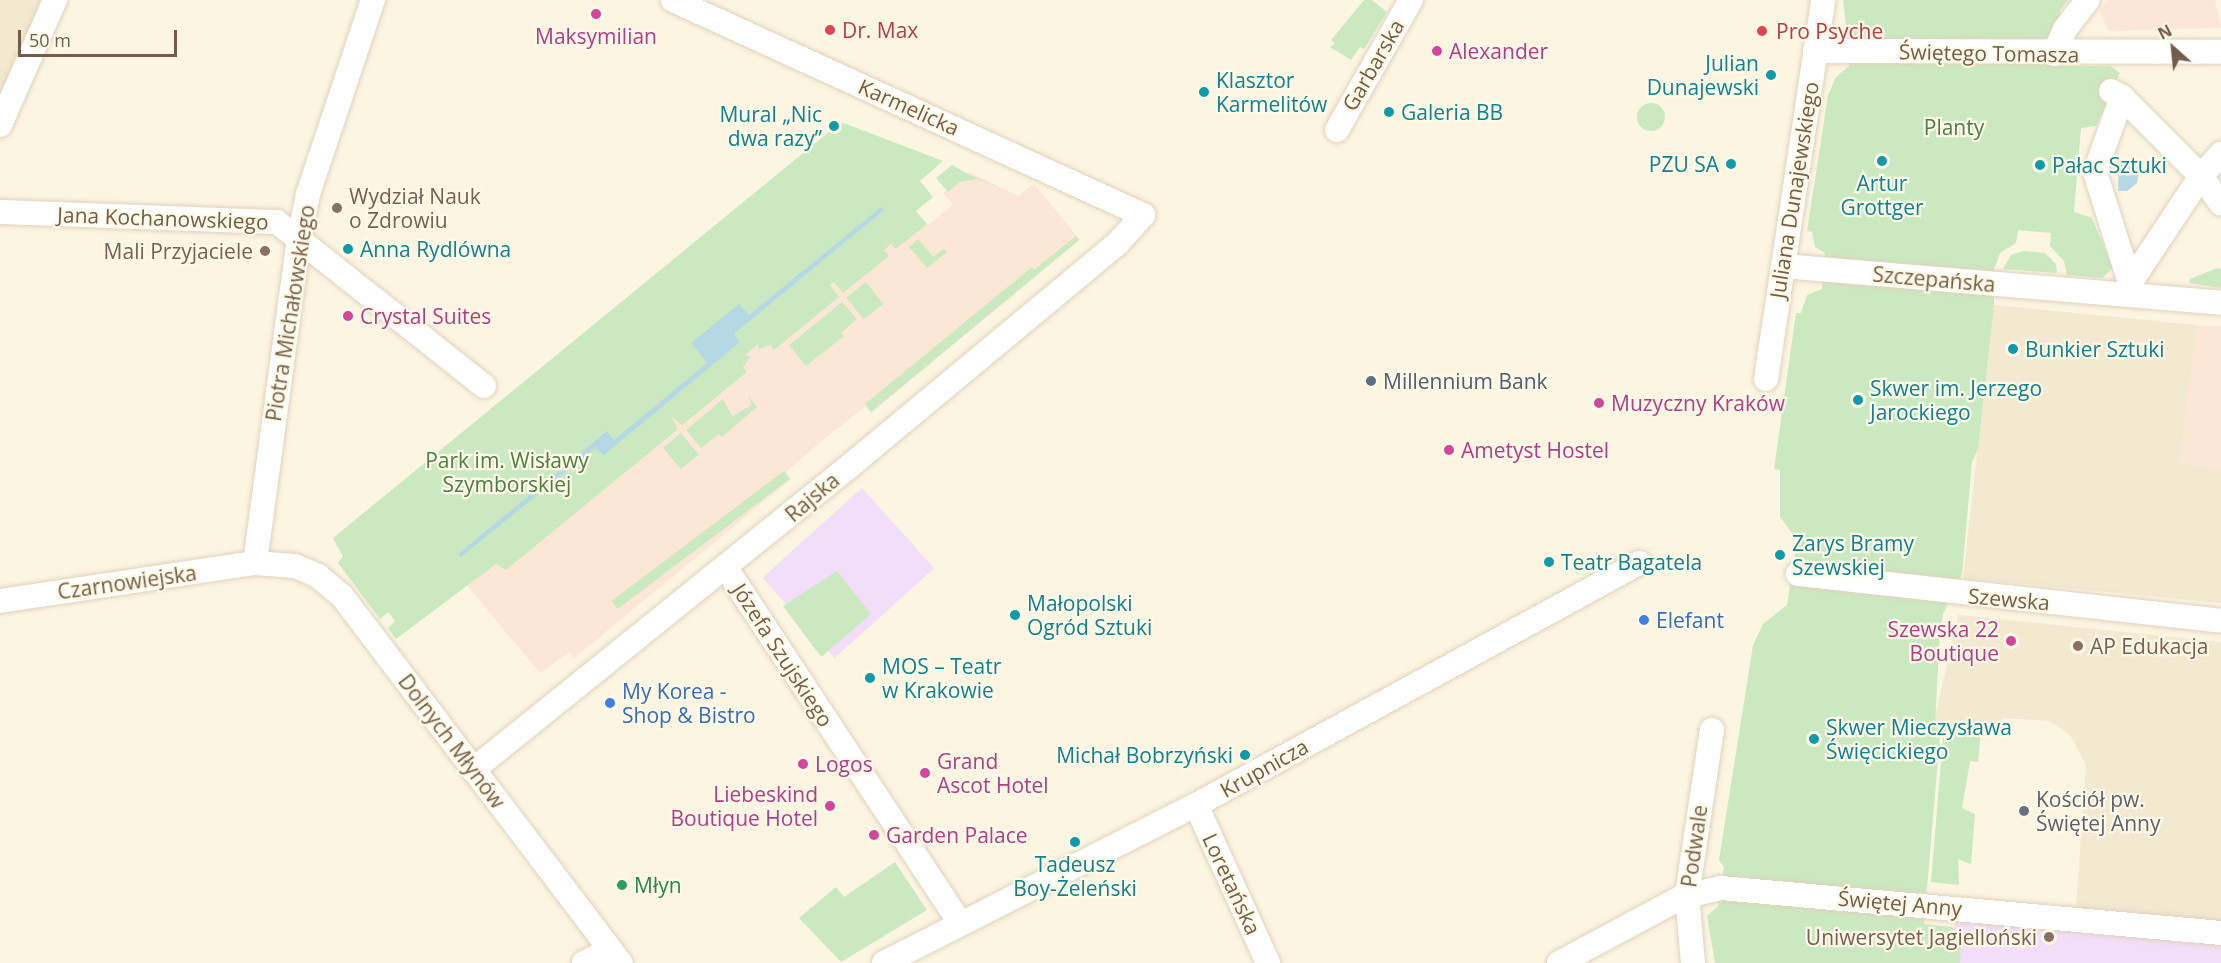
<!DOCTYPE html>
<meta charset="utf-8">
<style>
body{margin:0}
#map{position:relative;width:2221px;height:963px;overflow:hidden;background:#fcf5e1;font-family:"Open Sans",sans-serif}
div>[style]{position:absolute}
.residential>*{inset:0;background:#f3e8d0}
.commercial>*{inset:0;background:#fce6d5}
.education>*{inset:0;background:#f2def8;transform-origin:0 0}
.green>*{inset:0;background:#cbe9c0;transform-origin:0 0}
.round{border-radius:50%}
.water>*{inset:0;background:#b6d8e5}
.roads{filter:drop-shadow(0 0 2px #e0d2bd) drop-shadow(0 0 2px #e0d2bd)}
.street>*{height:24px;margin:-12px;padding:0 12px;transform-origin:12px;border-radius:12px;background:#fff}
.dots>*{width:16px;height:16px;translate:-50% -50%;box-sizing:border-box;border:3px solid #fff9e7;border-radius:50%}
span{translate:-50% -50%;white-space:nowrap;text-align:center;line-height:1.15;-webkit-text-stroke:4.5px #fff9e7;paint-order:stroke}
.health-label{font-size:21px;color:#be3a42}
.left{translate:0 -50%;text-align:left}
.hotel-label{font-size:21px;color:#b23c85}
.right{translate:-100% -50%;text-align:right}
.street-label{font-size:21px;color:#735d48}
.culture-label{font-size:21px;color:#0d838f}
.park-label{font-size:21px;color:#4d7e43}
.education-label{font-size:21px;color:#785e54}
.service-label{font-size:21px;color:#4e5e75}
.shop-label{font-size:21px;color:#366cbe}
.worship-label{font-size:21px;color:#5b616d}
.leisure-label{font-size:21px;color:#27864d}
.north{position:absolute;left:2143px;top:18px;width:60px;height:60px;-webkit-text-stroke:4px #fff9e7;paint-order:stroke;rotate:333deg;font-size:16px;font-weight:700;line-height:24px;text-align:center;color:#735d48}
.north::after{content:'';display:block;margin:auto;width:21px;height:27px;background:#735d48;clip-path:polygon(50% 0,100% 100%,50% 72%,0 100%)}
.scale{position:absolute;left:18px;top:30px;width:159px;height:27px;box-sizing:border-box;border:3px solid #735d48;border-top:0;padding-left:8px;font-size:18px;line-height:21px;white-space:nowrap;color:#735d48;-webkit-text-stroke:4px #fff9e7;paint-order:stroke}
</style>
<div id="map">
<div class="residential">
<i style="clip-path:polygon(0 0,64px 0,0 127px)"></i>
<i style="clip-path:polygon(1994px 305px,2197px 325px,2180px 462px,2221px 469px,2221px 603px,1963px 578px)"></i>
<i style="clip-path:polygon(1958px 615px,2221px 642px,2221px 922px,2076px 909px,2086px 765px,2070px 735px,2050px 721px,2003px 718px,2000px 730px,1933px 726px)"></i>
</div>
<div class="commercial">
<i style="clip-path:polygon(2108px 0,2215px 0,2221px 28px,2109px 31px,2099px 11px)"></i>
<i style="clip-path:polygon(969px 172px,1018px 196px,1034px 184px,1080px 240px,871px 413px,866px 406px,825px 438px,786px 472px,791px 479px,574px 658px,569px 652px,540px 673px,466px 584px,917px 213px,928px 225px,953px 205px,943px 193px)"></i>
<i style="clip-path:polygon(2197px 326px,2221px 326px,2221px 469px,2180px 462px)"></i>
</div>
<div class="education">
<i style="left:862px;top:488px;width:108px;height:134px;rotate:48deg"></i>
<i style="clip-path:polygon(1955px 920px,2221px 944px,2221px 963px,1953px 963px)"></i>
</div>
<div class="green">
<i style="clip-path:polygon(1364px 0,1372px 0,1387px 12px,1364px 49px,1360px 47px,1351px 60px,1330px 47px,1335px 43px,1331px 40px)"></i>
<i style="clip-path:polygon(1843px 0,2068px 0,2060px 10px,2060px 66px,2110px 66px,2120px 73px,2096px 126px,2081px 128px,2074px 212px,2092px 218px,2113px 268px,2102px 278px,2067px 275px,2064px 261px,2050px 246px,2051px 233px,2018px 230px,2016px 243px,2000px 253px,1994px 269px,1994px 305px,1978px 449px,1972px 462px,1962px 574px,1943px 614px,1940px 632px,1935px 724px,1941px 724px,1924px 924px,1952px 927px,1961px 937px,1960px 963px,1715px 963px,1707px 916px,1718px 906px,1724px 867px,1719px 860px,1753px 645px,1763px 624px,1787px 605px,1797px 540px,1780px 517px,1780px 470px,1774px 469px,1796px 313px,1801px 313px,1807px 295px,1822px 289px,1825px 253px,1815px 247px,1812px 232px,1807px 231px,1828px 95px,1836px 77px,1849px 66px,1851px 31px,1846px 27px)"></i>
<i class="round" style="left:1637px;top:103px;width:28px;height:28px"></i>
<i style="clip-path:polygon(841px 122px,943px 161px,920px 181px,933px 197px,916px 211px,927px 224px,896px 249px,891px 244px,884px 250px,889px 256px,843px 293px,834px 282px,830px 285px,839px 297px,774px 350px,770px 345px,759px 349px,758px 344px,745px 355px,750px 357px,743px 367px,747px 372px,682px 425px,671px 416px,678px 429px,506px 570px,496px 564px,396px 639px,388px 628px,395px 621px,388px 612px,380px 619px,338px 563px,343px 556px,333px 538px)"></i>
<i style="clip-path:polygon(952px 165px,968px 174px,999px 187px,977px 179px,960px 182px,948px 192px,936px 178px)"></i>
<i style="clip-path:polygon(1076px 236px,1079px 240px,871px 412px,865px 404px,1032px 267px,1034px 270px)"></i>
<i style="clip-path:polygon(918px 239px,933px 257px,944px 249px,947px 252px,927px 268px,909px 247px)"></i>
<i style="clip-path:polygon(2024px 251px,2045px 253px,2056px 264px,2057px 273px,2003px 269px,2011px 255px)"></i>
<i style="clip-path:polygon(2217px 268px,2221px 269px,2221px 288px,2189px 283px,2190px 279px)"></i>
<i style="left:866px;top:282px;width:28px;height:25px;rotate:52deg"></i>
<i style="clip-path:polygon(842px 302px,857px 319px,841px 333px,844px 336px,806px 366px,789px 345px)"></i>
<i style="clip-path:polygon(748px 396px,757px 407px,722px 437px,719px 434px,701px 448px,686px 430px,723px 399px,732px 416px,752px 405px)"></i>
<i style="left:681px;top:433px;width:28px;height:23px;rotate:51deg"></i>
<i style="left:784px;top:471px;width:10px;height:216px;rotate:53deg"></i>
<i style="clip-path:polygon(837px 571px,871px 614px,821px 657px,783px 606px)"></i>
<i style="clip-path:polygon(1944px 726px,1981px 729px,1978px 762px,1970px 761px,1962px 808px,1975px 814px,1971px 864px,1958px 859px,1959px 885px,1931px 882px)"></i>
<i style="clip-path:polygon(895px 862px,927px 910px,841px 962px,799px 918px,836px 887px,844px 897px)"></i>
</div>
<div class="water">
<i style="clip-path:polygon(2119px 158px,2131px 161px,2139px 171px,2137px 183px,2127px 191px,2118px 191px)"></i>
<i style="clip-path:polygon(881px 207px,884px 210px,734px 334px,740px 342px,604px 455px,595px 448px,461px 557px,458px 554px,607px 431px,614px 440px,707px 363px,691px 343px,739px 304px,749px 315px)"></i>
</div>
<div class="roads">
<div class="street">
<i style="left:1815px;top:51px;width:406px;rotate:0.1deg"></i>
<i style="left:2054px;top:54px;width:27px;rotate:-66deg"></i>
<i style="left:2065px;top:29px;width:37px;rotate:-52deg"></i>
<i style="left:2111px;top:91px;width:13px;rotate:29deg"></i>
<i style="left:2122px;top:97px;width:112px;rotate:45deg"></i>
<i style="left:2201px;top:176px;width:34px;rotate:54deg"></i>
<i style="left:2122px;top:97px;width:80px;rotate:109.8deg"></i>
<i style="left:2095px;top:172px;width:116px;rotate:72.5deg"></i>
<i style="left:2130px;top:283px;width:128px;rotate:-56.4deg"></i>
<i style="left:2201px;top:176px;width:30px;rotate:-48deg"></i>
<i style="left:0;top:125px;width:137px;rotate:-66.3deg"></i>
<i style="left:1337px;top:130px;width:150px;rotate:-60.4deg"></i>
<i style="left:0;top:212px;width:277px;rotate:2.1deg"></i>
<i style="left:277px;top:222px;width:264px;rotate:38.4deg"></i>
<i style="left:1783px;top:266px;width:440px;rotate:4.8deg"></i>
<i style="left:1766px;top:379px;width:383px;rotate:-81.4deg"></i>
<i style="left:255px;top:563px;width:327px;rotate:-82.3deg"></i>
<i style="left:299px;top:239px;width:46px;rotate:-78.7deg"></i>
<i style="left:308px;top:194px;width:205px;rotate:-71.5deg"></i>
<i style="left:726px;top:568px;width:424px;rotate:56.6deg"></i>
<i style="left:1798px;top:574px;width:426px;rotate:6.3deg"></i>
<i style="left:0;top:601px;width:258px;rotate:-8.5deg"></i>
<i style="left:255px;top:563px;width:40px;rotate:4.3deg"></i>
<i style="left:295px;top:566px;width:25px;rotate:23deg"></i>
<i style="left:318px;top:576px;width:31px;rotate:40deg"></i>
<i style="left:342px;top:596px;width:461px;rotate:52.8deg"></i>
<i style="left:473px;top:770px;width:487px;rotate:-38.9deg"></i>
<i style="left:852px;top:464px;width:344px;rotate:-39.7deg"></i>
<i style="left:1117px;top:244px;width:39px;rotate:-48deg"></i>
<i style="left:1143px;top:215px;width:517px;rotate:-155.42deg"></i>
<i style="left:1196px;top:805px;width:174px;rotate:65.5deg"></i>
<i style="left:584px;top:963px;width:28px;rotate:-27deg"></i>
<i style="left:884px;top:963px;width:350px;rotate:-26.9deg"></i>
<i style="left:1196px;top:805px;width:505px;rotate:-28.65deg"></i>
<i style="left:1559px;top:963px;width:140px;rotate:-28.2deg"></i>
<i style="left:1682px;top:897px;width:40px;rotate:-13deg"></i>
<i style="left:1721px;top:888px;width:502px;rotate:5.14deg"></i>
<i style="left:1693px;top:963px;width:68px;rotate:-95deg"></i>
<i style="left:1687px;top:895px;width:167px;rotate:-81.4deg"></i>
</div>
</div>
<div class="dots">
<i style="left:596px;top:14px;background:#d1479c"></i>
<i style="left:830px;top:30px;background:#e0444e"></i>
<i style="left:1762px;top:31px;background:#e0444e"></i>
<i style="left:1437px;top:51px;background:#d1479c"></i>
<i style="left:1771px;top:75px;background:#0f9aa8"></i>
<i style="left:1204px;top:92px;background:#0f9aa8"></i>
<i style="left:1389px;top:112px;background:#0f9aa8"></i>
<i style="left:834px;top:126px;background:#0f9aa8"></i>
<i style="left:1882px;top:161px;background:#0f9aa8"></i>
<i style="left:1731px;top:164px;background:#0f9aa8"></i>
<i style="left:2040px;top:165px;background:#0f9aa8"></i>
<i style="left:337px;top:208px;background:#8d6e63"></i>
<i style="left:348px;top:249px;background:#0f9aa8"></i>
<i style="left:265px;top:251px;background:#8d6e63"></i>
<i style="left:348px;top:316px;background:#d1479c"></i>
<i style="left:2013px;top:349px;background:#0f9aa8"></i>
<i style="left:1371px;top:381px;background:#5c6f8a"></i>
<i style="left:1858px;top:400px;background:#0f9aa8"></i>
<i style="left:1599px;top:403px;background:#d1479c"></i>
<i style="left:1449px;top:450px;background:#d1479c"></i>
<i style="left:1780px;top:555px;background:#0f9aa8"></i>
<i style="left:1549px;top:562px;background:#0f9aa8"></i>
<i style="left:1015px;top:615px;background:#0f9aa8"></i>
<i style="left:1644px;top:620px;background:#3f7fe0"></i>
<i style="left:2011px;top:641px;background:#d1479c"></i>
<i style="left:2078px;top:646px;background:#8d6e63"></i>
<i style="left:870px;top:678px;background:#0f9aa8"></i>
<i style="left:610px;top:703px;background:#3f7fe0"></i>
<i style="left:1814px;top:739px;background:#0f9aa8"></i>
<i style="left:1245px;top:755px;background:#0f9aa8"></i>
<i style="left:803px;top:764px;background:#d1479c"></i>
<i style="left:925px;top:773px;background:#d1479c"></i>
<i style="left:830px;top:806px;background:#d1479c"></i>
<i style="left:2024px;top:811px;background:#6b7280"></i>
<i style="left:874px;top:835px;background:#d1479c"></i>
<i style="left:1075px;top:842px;background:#0f9aa8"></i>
<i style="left:622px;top:885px;background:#2e9e5b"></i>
<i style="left:2049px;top:937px;background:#8d6e63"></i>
</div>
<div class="health-label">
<span class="left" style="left:842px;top:30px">Dr. Max</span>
<span class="left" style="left:1776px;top:31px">Pro Psyche</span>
</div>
<div class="hotel-label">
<span style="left:596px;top:36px">Maksymilian</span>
<span class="left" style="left:1449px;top:51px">Alexander</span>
<span class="left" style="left:360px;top:316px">Crystal Suites</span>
<span class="left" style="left:1611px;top:403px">Muzyczny Kraków</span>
<span class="left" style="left:1461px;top:450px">Ametyst Hostel</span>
<span class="right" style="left:1999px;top:641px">Szewska 22<br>Boutique</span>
<span class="left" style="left:937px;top:773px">Grand<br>Ascot Hotel</span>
<span class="left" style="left:815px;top:764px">Logos</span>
<span class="right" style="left:818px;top:806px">Liebeskind<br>Boutique Hotel</span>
<span class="left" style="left:886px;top:835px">Garden Palace</span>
</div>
<div class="street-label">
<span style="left:1989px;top:53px;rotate:1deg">Świętego Tomasza</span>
<span style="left:1373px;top:65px;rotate:-60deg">Garbarska</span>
<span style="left:909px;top:107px;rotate:24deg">Karmelicka</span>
<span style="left:1794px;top:190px;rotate:-81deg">Juliana Dunajewskiego</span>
<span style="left:163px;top:218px;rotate:2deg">Jana Kochanowskiego</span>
<span style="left:1934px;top:279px;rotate:5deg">Szczepańska</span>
<span style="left:290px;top:313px;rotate:-81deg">Piotra Michałowskiego</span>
<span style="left:812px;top:497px;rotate:-40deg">Rajska</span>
<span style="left:127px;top:582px;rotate:-8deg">Czarnowiejska</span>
<span style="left:2009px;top:599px;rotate:5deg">Szewska</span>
<span style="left:783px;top:655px;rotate:57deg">Józefa Szujskiego</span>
<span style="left:452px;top:741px;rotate:53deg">Dolnych Młynów</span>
<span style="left:1264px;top:768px;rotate:-29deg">Krupnicza</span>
<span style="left:1694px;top:846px;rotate:-82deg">Podwale</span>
<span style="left:1232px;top:884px;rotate:65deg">Loretańska</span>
<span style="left:1900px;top:903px;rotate:5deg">Świętej Anny</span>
</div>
<div class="culture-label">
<span class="right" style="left:1759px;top:75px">Julian<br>Dunajewski</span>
<span class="left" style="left:1216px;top:92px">Klasztor<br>Karmelitów</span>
<span class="left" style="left:1401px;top:112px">Galeria BB</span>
<span class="right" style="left:822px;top:126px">Mural „Nic<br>dwa razy”</span>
<span class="right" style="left:1719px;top:164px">PZU SA</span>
<span class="left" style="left:2052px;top:165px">Pałac Sztuki</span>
<span style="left:1882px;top:195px">Artur<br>Grottger</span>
<span class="left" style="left:360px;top:249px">Anna Rydlówna</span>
<span class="left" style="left:2025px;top:349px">Bunkier Sztuki</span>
<span class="left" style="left:1870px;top:400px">Skwer im. Jerzego<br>Jarockiego</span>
<span class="left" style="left:1792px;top:555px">Zarys Bramy<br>Szewskiej</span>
<span class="left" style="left:1561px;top:562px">Teatr Bagatela</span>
<span class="left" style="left:1027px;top:615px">Małopolski<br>Ogród Sztuki</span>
<span class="left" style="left:882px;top:678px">MOS – Teatr<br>w Krakowie</span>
<span class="left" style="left:1826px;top:739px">Skwer Mieczysława<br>Święcickiego</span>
<span class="right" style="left:1233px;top:755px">Michał Bobrzyński</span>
<span style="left:1075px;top:876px">Tadeusz<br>Boy-Żeleński</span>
</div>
<div class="park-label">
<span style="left:1954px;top:127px">Planty</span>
<span style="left:507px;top:472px">Park im. Wisławy<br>Szymborskiej</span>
</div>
<div class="education-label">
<span class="left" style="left:349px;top:208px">Wydział Nauk<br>o Zdrowiu</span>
<span class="right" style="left:253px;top:251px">Mali Przyjaciele</span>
<span class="left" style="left:2090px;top:646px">AP Edukacja</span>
<span class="right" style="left:2037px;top:937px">Uniwersytet Jagielloński</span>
</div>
<div class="service-label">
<span class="left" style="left:1383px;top:381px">Millennium Bank</span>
</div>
<div class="shop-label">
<span class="left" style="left:1656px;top:620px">Elefant</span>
<span class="left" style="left:622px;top:703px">My Korea -<br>Shop &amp; Bistro</span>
</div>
<div class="worship-label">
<span class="left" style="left:2036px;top:811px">Kościół pw.<br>Świętej Anny</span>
</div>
<div class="leisure-label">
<span class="left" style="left:634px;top:885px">Młyn</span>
</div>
<div class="north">N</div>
<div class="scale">50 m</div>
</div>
